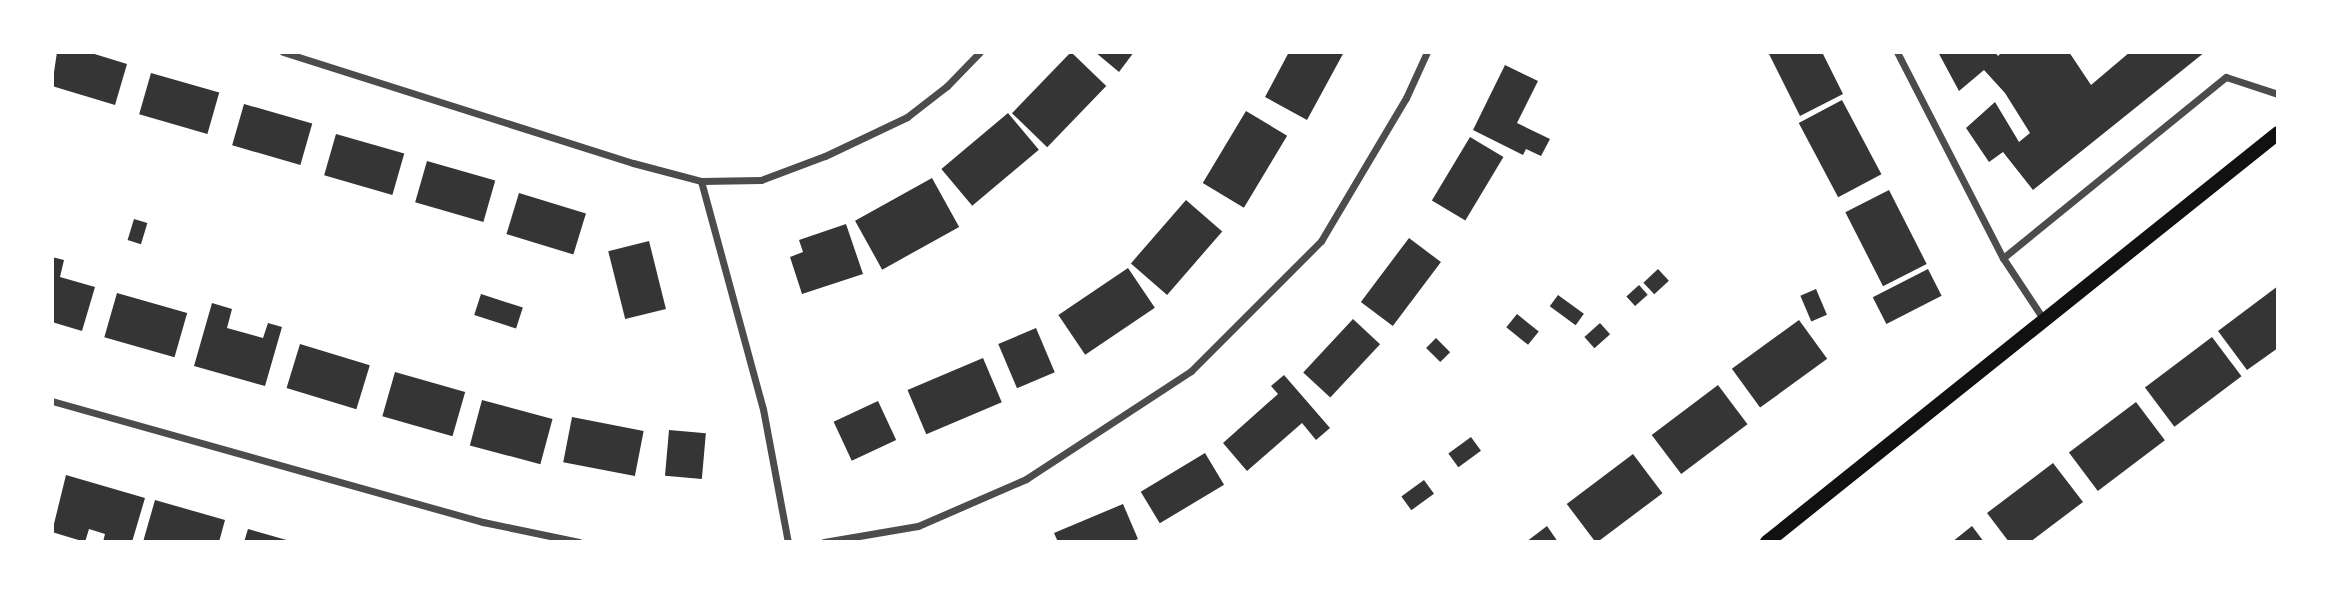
<!DOCTYPE html>
<style>
body{margin:0}
#map{position:relative;width:2330px;height:594px;overflow:hidden;background:#fff;font-family:Roboto,sans-serif}
div>[style]{position:absolute}
.building>*{inset:0;background:#353535;transform-origin:0 0}
.minor>*{height:7px;margin:-3.5px;padding:0 3.5px;transform-origin:3.5px;border-radius:3.5px;background:#4c4c4c}
.secondary>*{height:14px;margin:-7px;padding:0 7px;transform-origin:7px;border-radius:7px;background:#111}
span{translate:-50% -50%;white-space:nowrap;text-align:center;line-height:1.15;-webkit-text-stroke:6px #fff;paint-order:stroke}
.frame{position:absolute;inset:0;border:54px solid #fff;pointer-events:none}
</style>
<div id="map">
<div class="building">
<i style="clip-path:polygon(57px 52px,88px 52px,127px 64px,115px 105px,52px 86px)"></i>
<i style="left:1071px;top:52px;width:49px;height:85px;rotate:44deg"></i>
<i style="clip-path:polygon(1095px 52px,1134px 52px,1119px 72px)"></i>
<i style="clip-path:polygon(1289px 52px,1344px 52px,1307px 120px,1265px 97px)"></i>
<i style="clip-path:polygon(1768px 52px,1822px 52px,1843px 94px,1800px 116px)"></i>
<i style="clip-path:polygon(1938px 52px,1995px 52px,1998px 56px,2002px 52px,2069px 52px,2091px 85px,2130px 52px,2205px 52px,2033px 190px,2003px 152px,1989px 162px,1966px 128px,1995px 102px,2019px 142px,2030px 133px,2005px 93px,1984px 70px,1959px 91px)"></i>
<i style="clip-path:polygon(1505px 65px,1538px 81px,1517px 123px,1550px 139px,1541px 156px,1526px 149px,1523px 155px,1473px 130px)"></i>
<i style="left:151px;top:73px;width:71px;height:43px;rotate:16deg"></i>
<i style="left:1842px;top:100px;width:84px;height:49px;rotate:62deg"></i>
<i style="left:244px;top:104px;width:71px;height:43px;rotate:16deg"></i>
<i style="left:1246px;top:111px;width:48px;height:84px;rotate:31deg"></i>
<i style="left:1008px;top:113px;width:48px;height:87px;rotate:50deg"></i>
<i style="left:336px;top:134px;width:71px;height:43px;rotate:16deg"></i>
<i style="left:1470px;top:137px;width:39px;height:74px;rotate:31deg"></i>
<i style="left:427px;top:161px;width:71px;height:43px;rotate:16deg"></i>
<i style="left:932px;top:178px;width:56px;height:88px;rotate:61deg"></i>
<i style="left:1889px;top:190px;width:83px;height:49px;rotate:63deg"></i>
<i style="left:519px;top:193px;width:70px;height:43px;rotate:17deg"></i>
<i style="left:1186px;top:200px;width:48px;height:84px;rotate:41deg"></i>
<i style="left:134px;top:219px;width:14px;height:22px;rotate:17deg"></i>
<i style="clip-path:polygon(846px 224px,863px 274px,802px 294px,790px 257px,803px 252px,799px 240px)"></i>
<i style="left:1409px;top:238px;width:40px;height:80px;rotate:37deg"></i>
<i style="left:649px;top:241px;width:70px;height:42px;rotate:76deg"></i>
<i style="clip-path:polygon(52px 257px,64px 260px,60px 277px,95px 287px,82px 331px,52px 322px)"></i>
<i style="left:1128px;top:268px;width:48px;height:84px;rotate:56deg"></i>
<i style="left:1658px;top:269px;width:16px;height:20px;rotate:47deg"></i>
<i style="left:1928px;top:269px;width:30px;height:62px;rotate:63deg"></i>
<i style="left:1639px;top:285px;width:13px;height:17px;rotate:48deg"></i>
<i style="clip-path:polygon(2278px 286px,2278px 348px,2247px 370px,2218px 331px)"></i>
<i style="left:1816px;top:289px;width:28px;height:17px;rotate:67deg"></i>
<i style="left:117px;top:293px;width:73px;height:46px;rotate:16deg"></i>
<i style="left:481px;top:294px;width:44px;height:22px;rotate:18deg"></i>
<i style="left:1558px;top:295px;width:32px;height:14px;rotate:36deg"></i>
<i style="clip-path:polygon(212px 303px,232px 309px,227px 328px,263px 338px,268px 323px,282px 327px,265px 386px,194px 366px)"></i>
<i style="left:1517px;top:314px;width:28px;height:17px;rotate:39deg"></i>
<i style="left:1353px;top:319px;width:37px;height:73px;rotate:43deg"></i>
<i style="left:1799px;top:320px;width:48px;height:83px;rotate:54deg"></i>
<i style="left:1600px;top:323px;width:15px;height:21px;rotate:48deg"></i>
<i style="left:1036px;top:328px;width:48px;height:41px;rotate:67deg"></i>
<i style="left:2212px;top:337px;width:49px;height:84px;rotate:53deg"></i>
<i style="left:1436px;top:338px;width:20px;height:14px;rotate:45deg"></i>
<i style="left:300px;top:344px;width:73px;height:46px;rotate:17deg"></i>
<i style="left:983px;top:358px;width:48px;height:82px;rotate:67deg"></i>
<i style="left:395px;top:372px;width:73px;height:46px;rotate:16deg"></i>
<i style="clip-path:polygon(1284px 375px,1330px 428px,1316px 440px,1302px 423px,1247px 471px,1223px 443px,1278px 394px,1271px 386px)"></i>
<i style="left:1718px;top:385px;width:49px;height:83px;rotate:53deg"></i>
<i style="left:482px;top:400px;width:73px;height:47px;rotate:15deg"></i>
<i style="left:878px;top:401px;width:43px;height:49px;rotate:65deg"></i>
<i style="left:2136px;top:402px;width:48px;height:84px;rotate:53deg"></i>
<i style="left:572px;top:417px;width:73px;height:46px;rotate:11deg"></i>
<i style="left:669px;top:430px;width:37px;height:46px;rotate:5deg"></i>
<i style="left:1471px;top:437px;width:17px;height:28px;rotate:54deg"></i>
<i style="left:1205px;top:453px;width:37px;height:75px;rotate:59deg"></i>
<i style="left:1633px;top:454px;width:49px;height:83px;rotate:53deg"></i>
<i style="clip-path:polygon(2053px 463px,2083px 502px,2030px 542px,2009px 542px,1987px 513px)"></i>
<i style="clip-path:polygon(66px 475px,145px 498px,132px 542px,103px 542px,105px 534px,89px 529px,85px 542px,52px 532px)"></i>
<i style="left:1424px;top:480px;width:17px;height:28px;rotate:54deg"></i>
<i style="clip-path:polygon(155px 500px,225px 520px,219px 542px,143px 542px)"></i>
<i style="clip-path:polygon(1123px 504px,1138px 539px,1131px 542px,1058px 542px,1054px 533px)"></i>
<i style="clip-path:polygon(1547px 526px,1558px 542px,1526px 542px)"></i>
<i style="clip-path:polygon(1972px 526px,1984px 542px,1952px 542px)"></i>
<i style="clip-path:polygon(248px 529px,290px 541px,289px 542px,244px 542px)"></i>
</div>
<div class="minor">
<i style="left:283px;top:52px;width:367px;rotate:17.6deg"></i>
<i style="left:633px;top:163px;width:70px;rotate:14.8deg"></i>
<i style="left:701px;top:181px;width:60px;rotate:-1deg"></i>
<i style="left:761px;top:180px;width:68px;rotate:-20.6deg"></i>
<i style="left:825px;top:156px;width:91px;rotate:-25.4deg"></i>
<i style="left:907px;top:117px;width:51px;rotate:-37.8deg"></i>
<i style="left:947px;top:86px;width:47px;rotate:-45.9deg"></i>
<i style="left:1897px;top:52px;width:232px;rotate:62.8deg"></i>
<i style="left:2003px;top:258px;width:74px;rotate:56.5deg"></i>
<i style="left:701px;top:181px;width:236px;rotate:74.8deg"></i>
<i style="left:763px;top:409px;width:135px;rotate:79.4deg"></i>
<i style="left:2003px;top:258px;width:287px;rotate:-39.1deg"></i>
<i style="left:2226px;top:77px;width:55px;rotate:18.1deg"></i>
<i style="left:52px;top:401px;width:448px;rotate:15.7deg"></i>
<i style="left:483px;top:522px;width:98px;rotate:11.8deg"></i>
<i style="left:824px;top:542px;width:95px;rotate:-9.7deg"></i>
<i style="left:918px;top:526px;width:118px;rotate:-23.5deg"></i>
<i style="left:1026px;top:479px;width:197px;rotate:-33.2deg"></i>
<i style="left:1191px;top:371px;width:184px;rotate:-45deg"></i>
<i style="left:1321px;top:241px;width:166px;rotate:-59.3deg"></i>
<i style="left:1406px;top:98px;width:51px;rotate:-65.5deg"></i>
</div>
<div class="secondary">
<i style="left:1767px;top:542px;width:655px;rotate:-38.67deg"></i>
</div>
<div class="frame"></div>
</div>
